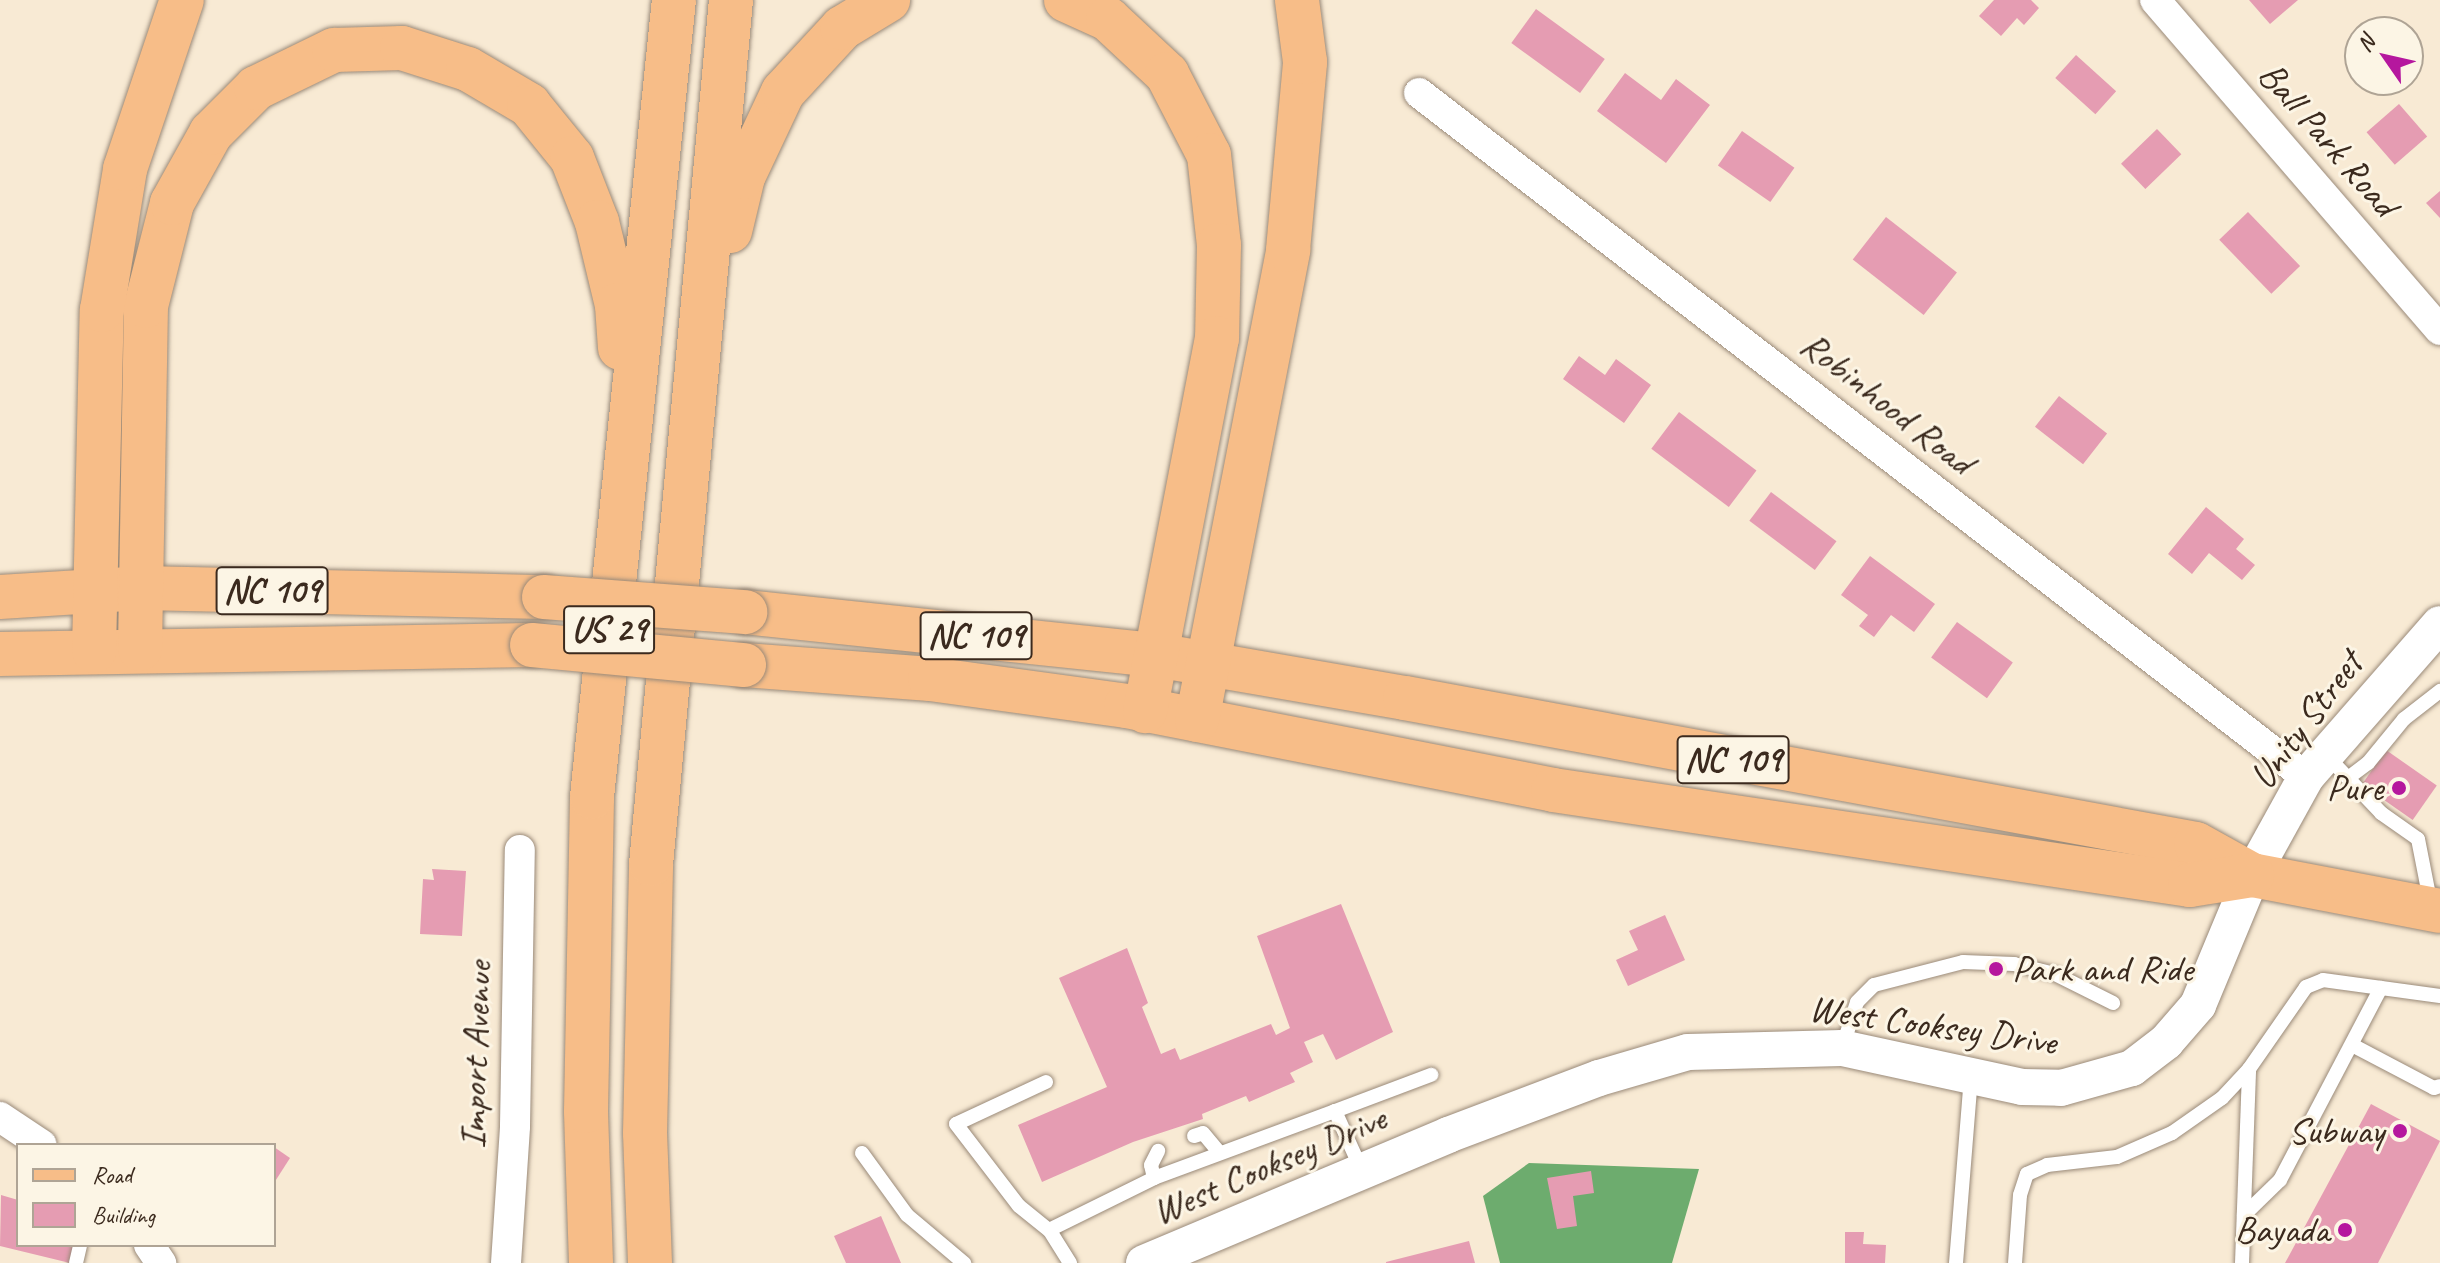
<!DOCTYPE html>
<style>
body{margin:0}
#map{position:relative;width:2440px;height:1263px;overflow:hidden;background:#f8ead4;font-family:Caveat,sans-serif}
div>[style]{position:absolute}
.forest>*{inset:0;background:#6dac6e}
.building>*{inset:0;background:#e59cb2;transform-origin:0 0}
.roads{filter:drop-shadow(0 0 2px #9a8a79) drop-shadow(0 0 2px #9a8a79)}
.service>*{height:14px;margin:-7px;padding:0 7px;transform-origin:7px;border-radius:7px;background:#fff}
.minor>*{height:30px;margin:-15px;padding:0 15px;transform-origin:15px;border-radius:15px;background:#fff}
.tertiary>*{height:36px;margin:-18px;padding:0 18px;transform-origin:18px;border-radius:18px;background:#fff}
.primary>*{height:44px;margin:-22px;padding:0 22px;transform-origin:22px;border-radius:22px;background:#f7bd88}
.trunk>*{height:44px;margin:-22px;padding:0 22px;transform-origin:22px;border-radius:22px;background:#f7bd88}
.bridges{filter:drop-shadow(0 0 2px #9a8a79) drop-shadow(0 0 2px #9a8a79)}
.primary-bridge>*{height:44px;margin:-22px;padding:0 22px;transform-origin:22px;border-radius:22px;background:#f7bd88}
.dots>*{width:22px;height:22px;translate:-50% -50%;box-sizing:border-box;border:4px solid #fcf5e5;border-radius:50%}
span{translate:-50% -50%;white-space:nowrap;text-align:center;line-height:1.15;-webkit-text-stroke:6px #fcf5e5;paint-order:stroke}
.shield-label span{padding:2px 6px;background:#fcf5e5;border:2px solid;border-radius:6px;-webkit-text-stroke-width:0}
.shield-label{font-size:36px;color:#3b2a1e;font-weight:700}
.street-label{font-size:38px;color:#3b2a1e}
.poi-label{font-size:38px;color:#3b2a1e}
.right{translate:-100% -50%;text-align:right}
.left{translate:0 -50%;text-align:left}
.legend{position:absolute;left:16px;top:1143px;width:260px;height:104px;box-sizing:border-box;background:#fcf5e5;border:2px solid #afa495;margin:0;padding:10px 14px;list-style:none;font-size:24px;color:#3b2a1e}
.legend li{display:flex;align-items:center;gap:16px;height:40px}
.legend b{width:40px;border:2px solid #afa495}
.north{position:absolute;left:2344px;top:16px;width:80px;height:80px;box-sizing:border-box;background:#fcf5e5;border:2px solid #afa495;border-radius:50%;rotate:304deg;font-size:22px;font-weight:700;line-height:32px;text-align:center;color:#3b2a1e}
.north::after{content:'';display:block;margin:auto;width:28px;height:36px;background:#b5179e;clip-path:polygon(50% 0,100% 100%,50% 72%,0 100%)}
</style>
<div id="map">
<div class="forest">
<i style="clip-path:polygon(1529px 1163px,1699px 1169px,1672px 1263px,1500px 1263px,1483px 1196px)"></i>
</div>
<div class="building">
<i style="clip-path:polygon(1994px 0,2031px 0,2039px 8px,2024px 25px,2017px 18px,2001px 36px,1979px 16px)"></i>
<i style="clip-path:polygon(2249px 0,2298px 0,2270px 24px)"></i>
<i style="left:1536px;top:9px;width:85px;height:42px;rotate:36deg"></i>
<i style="left:2076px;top:55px;width:54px;height:31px;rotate:42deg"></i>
<i style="clip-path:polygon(1625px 73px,1661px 100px,1676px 79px,1710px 105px,1666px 163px,1597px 111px)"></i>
<i style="left:2399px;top:104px;width:43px;height:43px;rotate:49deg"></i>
<i style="left:2157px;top:129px;width:35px;height:50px;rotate:46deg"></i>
<i style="left:1742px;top:131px;width:64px;height:42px;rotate:35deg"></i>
<i style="clip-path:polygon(2440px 191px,2440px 218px,2426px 203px)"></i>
<i style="left:2248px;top:212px;width:75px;height:40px;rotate:46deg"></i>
<i style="left:1886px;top:217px;width:90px;height:54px;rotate:38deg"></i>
<i style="clip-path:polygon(1579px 356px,1605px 375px,1616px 359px,1651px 385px,1624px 423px,1563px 379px)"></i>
<i style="left:2059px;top:396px;width:61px;height:39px;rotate:38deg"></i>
<i style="left:1679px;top:412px;width:97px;height:46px;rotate:37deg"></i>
<i style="left:1771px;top:492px;width:82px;height:36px;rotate:37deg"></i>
<i style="clip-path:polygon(2206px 507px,2244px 539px,2236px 549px,2255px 565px,2242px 580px,2209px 553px,2192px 574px,2168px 554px)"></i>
<i style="clip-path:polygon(1870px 556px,1935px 604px,1914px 632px,1891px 615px,1874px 637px,1859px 626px,1868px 615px,1841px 595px)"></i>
<i style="left:1957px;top:622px;width:69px;height:44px;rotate:36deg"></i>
<i style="left:2386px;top:750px;width:62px;height:42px;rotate:35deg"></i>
<i style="clip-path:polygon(432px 869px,466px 871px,462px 936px,420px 934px,423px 879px,434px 880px)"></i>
<i style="clip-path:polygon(1341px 904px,1393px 1032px,1336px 1060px,1323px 1034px,1304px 1042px,1313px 1062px,1290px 1073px,1295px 1082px,1249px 1102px,1246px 1096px,1202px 1114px,1203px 1119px,1133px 1142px,1042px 1182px,1018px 1125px,1107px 1087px,1059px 978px,1127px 948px,1148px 1003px,1142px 1007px,1161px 1054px,1175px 1048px,1180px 1060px,1271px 1024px,1276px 1035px,1290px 1028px,1257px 936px)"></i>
<i style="clip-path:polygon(1665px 915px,1685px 960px,1628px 986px,1616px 960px,1638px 950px,1629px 931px)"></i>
<i style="clip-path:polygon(2371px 1104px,2440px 1141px,2378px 1263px,2285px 1263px)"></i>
<i style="clip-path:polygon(274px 1147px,290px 1158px,274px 1183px)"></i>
<i style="clip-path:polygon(1591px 1171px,1594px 1193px,1573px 1196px,1577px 1226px,1557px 1229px,1547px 1178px)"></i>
<i style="clip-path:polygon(1px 1195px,18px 1200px,18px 1245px,76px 1245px,70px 1263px,0 1246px)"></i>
<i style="clip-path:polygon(881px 1216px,901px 1263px,846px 1263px,834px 1236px)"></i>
<i style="clip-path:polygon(1845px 1232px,1864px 1232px,1863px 1244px,1886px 1245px,1885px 1263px,1845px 1263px)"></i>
<i style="clip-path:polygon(1469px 1241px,1475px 1263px,1386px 1263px,1386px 1262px)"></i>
</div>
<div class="roads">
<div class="service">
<i style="left:2327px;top:756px;width:79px;rotate:46.5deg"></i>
<i style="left:2381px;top:813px;width:45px;rotate:35.1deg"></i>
<i style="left:2418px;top:839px;width:67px;rotate:78.9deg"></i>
<i style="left:2348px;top:778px;width:25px;rotate:-37deg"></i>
<i style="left:2368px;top:763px;width:57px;rotate:-50.7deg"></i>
<i style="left:2404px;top:719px;width:46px;rotate:-37.9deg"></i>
<i style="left:2354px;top:1046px;width:90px;rotate:27.7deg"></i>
<i style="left:2434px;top:1088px;width:6px;rotate:-18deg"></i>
<i style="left:1842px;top:1048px;width:48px;rotate:-71.9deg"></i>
<i style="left:1857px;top:1002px;width:24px;rotate:-45deg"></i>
<i style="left:1874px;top:985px;width:92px;rotate:-14.5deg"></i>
<i style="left:1963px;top:962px;width:51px;rotate:2.2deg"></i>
<i style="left:2014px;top:964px;width:42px;rotate:13.7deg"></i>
<i style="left:2055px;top:974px;width:65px;rotate:26.6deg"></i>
<i style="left:1046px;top:1082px;width:99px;rotate:155deg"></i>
<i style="left:956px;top:1124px;width:103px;rotate:52.5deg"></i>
<i style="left:1019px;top:1206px;width:38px;rotate:39deg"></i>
<i style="left:1335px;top:1111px;width:103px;rotate:-20.6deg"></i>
<i style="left:1194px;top:1136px;width:9px;rotate:-18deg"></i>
<i style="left:1203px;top:1133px;width:25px;rotate:50deg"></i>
<i style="left:862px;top:1153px;width:77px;rotate:54deg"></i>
<i style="left:907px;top:1215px;width:75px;rotate:40.1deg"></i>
<i style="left:1154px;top:1178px;width:13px;rotate:-103deg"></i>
<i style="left:1151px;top:1165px;width:16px;rotate:-63deg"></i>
<i style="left:2244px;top:1215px;width:50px;rotate:-44.2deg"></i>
<i style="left:2280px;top:1180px;width:217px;rotate:-62.3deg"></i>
<i style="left:76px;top:1263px;width:18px;rotate:-77deg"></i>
<i style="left:1070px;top:1263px;width:39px;rotate:-122deg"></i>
<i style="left:1049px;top:1230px;width:117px;rotate:-26.3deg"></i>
<i style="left:1154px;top:1178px;width:193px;rotate:-20.3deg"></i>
<i style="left:1335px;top:1111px;width:66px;rotate:65.8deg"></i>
<i style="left:1956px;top:1263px;width:186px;rotate:-85.4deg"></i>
<i style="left:2015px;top:1263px;width:68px;rotate:-85.8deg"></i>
<i style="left:2020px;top:1195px;width:22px;rotate:-72deg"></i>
<i style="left:2027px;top:1174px;width:22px;rotate:-24deg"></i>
<i style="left:2047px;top:1165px;width:70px;rotate:-6.5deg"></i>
<i style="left:2117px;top:1157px;width:60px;rotate:-23.6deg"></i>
<i style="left:2172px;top:1133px;width:61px;rotate:-35deg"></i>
<i style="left:2222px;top:1098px;width:40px;rotate:-47deg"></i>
<i style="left:2249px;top:1069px;width:100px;rotate:-55.2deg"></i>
<i style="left:2306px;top:987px;width:18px;rotate:-22deg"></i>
<i style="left:2323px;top:980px;width:118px;rotate:7.8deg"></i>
<i style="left:2242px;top:1263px;width:194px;rotate:-87.9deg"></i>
</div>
<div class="minor">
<i style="left:2155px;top:0;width:436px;rotate:49.2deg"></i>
<i style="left:1419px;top:93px;width:1120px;rotate:37.64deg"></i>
<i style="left:0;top:1117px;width:50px;rotate:33.7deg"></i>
<i style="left:149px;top:1245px;width:22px;rotate:56deg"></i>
<i style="left:506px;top:1263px;width:137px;rotate:-86.2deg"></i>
<i style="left:515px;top:1126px;width:276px;rotate:-89deg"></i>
</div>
<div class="tertiary">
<i style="left:1144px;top:1263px;width:330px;rotate:-22.8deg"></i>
<i style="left:1448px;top:1135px;width:161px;rotate:-20.7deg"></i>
<i style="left:1599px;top:1078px;width:93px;rotate:-16.3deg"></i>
<i style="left:1688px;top:1052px;width:154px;rotate:-1.5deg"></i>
<i style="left:1842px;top:1048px;width:184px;rotate:12.2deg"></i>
<i style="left:2022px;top:1087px;width:39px;rotate:1deg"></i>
<i style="left:2061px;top:1088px;width:74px;rotate:-15.7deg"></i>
<i style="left:2132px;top:1068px;width:43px;rotate:-37.4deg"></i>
<i style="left:2166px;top:1042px;width:49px;rotate:-49.1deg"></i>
<i style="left:2198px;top:1005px;width:141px;rotate:-67.4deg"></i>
<i style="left:2252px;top:875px;width:112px;rotate:-61.1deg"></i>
<i style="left:2306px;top:777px;width:203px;rotate:-48.8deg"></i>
</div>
<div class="primary">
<i style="left:0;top:597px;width:142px;rotate:-3.6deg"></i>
<i style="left:142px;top:588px;width:402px;rotate:1.3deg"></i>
<i style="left:745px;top:612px;width:413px;rotate:6deg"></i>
<i style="left:1156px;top:655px;width:253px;rotate:9.8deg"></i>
<i style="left:1405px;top:698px;width:804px;rotate:10.46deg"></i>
<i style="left:2196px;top:844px;width:64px;rotate:29deg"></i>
<i style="left:2252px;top:875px;width:191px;rotate:10.8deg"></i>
<i style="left:0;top:654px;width:532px;rotate:-0.97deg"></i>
<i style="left:744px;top:665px;width:187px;rotate:4.3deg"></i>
<i style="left:930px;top:679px;width:198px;rotate:7.8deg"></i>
<i style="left:1126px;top:706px;width:435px;rotate:11.1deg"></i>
<i style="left:1553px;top:790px;width:644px;rotate:8.48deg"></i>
<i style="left:2190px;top:885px;width:63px;rotate:-9.2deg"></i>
</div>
<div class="trunk">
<i style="left:1066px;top:0;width:46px;rotate:24.3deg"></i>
<i style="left:1108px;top:19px;width:81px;rotate:43deg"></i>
<i style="left:1167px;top:74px;width:91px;rotate:62.6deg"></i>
<i style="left:1209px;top:155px;width:91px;rotate:83.7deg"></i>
<i style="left:1219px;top:245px;width:93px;rotate:91.2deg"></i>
<i style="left:1217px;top:338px;width:380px;rotate:100.9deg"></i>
<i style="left:730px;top:231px;width:56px;rotate:-76.5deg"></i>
<i style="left:743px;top:177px;width:94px;rotate:-64.8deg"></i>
<i style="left:783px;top:92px;width:87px;rotate:-47.3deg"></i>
<i style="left:842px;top:28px;width:54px;rotate:-31.3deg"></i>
<i style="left:140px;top:649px;width:343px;rotate:-89deg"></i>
<i style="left:146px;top:306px;width:106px;rotate:-75.8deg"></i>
<i style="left:172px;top:203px;width:80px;rotate:-60.9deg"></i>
<i style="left:211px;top:133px;width:64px;rotate:-45deg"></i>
<i style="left:256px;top:88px;width:87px;rotate:-26deg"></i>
<i style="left:334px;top:50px;width:68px;rotate:-1.7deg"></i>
<i style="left:402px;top:48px;width:69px;rotate:17.7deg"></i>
<i style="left:468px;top:69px;width:71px;rotate:30.5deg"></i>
<i style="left:529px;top:105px;width:68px;rotate:50.9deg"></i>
<i style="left:572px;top:158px;width:69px;rotate:68.7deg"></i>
<i style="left:597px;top:222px;width:85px;rotate:76.5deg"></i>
<i style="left:617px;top:305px;width:43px;rotate:86deg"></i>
<i style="left:94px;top:651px;width:341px;rotate:-88.7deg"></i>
<i style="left:102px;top:310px;width:143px;rotate:-80.7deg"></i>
<i style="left:125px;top:169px;width:178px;rotate:-71.4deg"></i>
<i style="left:1197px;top:720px;width:479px;rotate:-79deg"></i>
<i style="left:1288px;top:250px;width:189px;rotate:-84.8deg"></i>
<i style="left:1305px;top:62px;width:63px;rotate:-97.4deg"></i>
<i style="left:591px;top:1263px;width:152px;rotate:-91.9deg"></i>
<i style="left:586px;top:1111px;width:314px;rotate:-88.9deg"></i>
<i style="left:592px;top:797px;width:801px;rotate:-84.13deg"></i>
<i style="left:650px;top:1263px;width:130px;rotate:-92.2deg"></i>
<i style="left:645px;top:1133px;width:269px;rotate:-88.7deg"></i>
<i style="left:651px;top:864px;width:868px;rotate:-84.71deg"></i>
</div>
</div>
<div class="bridges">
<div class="primary-bridge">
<i style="left:544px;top:597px;width:202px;rotate:4.3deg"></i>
<i style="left:532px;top:645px;width:213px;rotate:5.4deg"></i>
</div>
</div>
<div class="dots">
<i style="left:2399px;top:788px;background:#b5179e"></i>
<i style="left:1996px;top:969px;background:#b5179e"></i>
<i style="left:2400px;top:1131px;background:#b5179e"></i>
<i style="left:2345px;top:1230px;background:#b5179e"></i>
</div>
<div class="shield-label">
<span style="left:272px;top:591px">NC 109</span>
<span style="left:609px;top:630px">US 29</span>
<span style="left:976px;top:636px">NC 109</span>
<span style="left:1733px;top:760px">NC 109</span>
</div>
<div class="street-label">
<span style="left:2328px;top:139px;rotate:49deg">Ball Park Road</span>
<span style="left:1887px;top:403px;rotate:38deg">Robinhood Road</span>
<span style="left:2306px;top:720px;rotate:-53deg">Unity Street</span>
<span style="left:1933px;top:1025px;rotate:8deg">West Cooksey Drive</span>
<span style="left:475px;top:1055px;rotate:-88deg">Import Avenue</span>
<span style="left:1269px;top:1165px;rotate:-23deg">West Cooksey Drive</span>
</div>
<div class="poi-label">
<span class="right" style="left:2383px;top:788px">Pure</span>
<span class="left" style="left:2012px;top:969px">Park and Ride</span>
<span class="right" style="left:2384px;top:1131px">Subway</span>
<span class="right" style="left:2329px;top:1230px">Bayada</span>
</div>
<ul class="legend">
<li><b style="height:10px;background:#f7bd88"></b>Road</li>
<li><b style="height:22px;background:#e59cb2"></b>Building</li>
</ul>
<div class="north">N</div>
</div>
